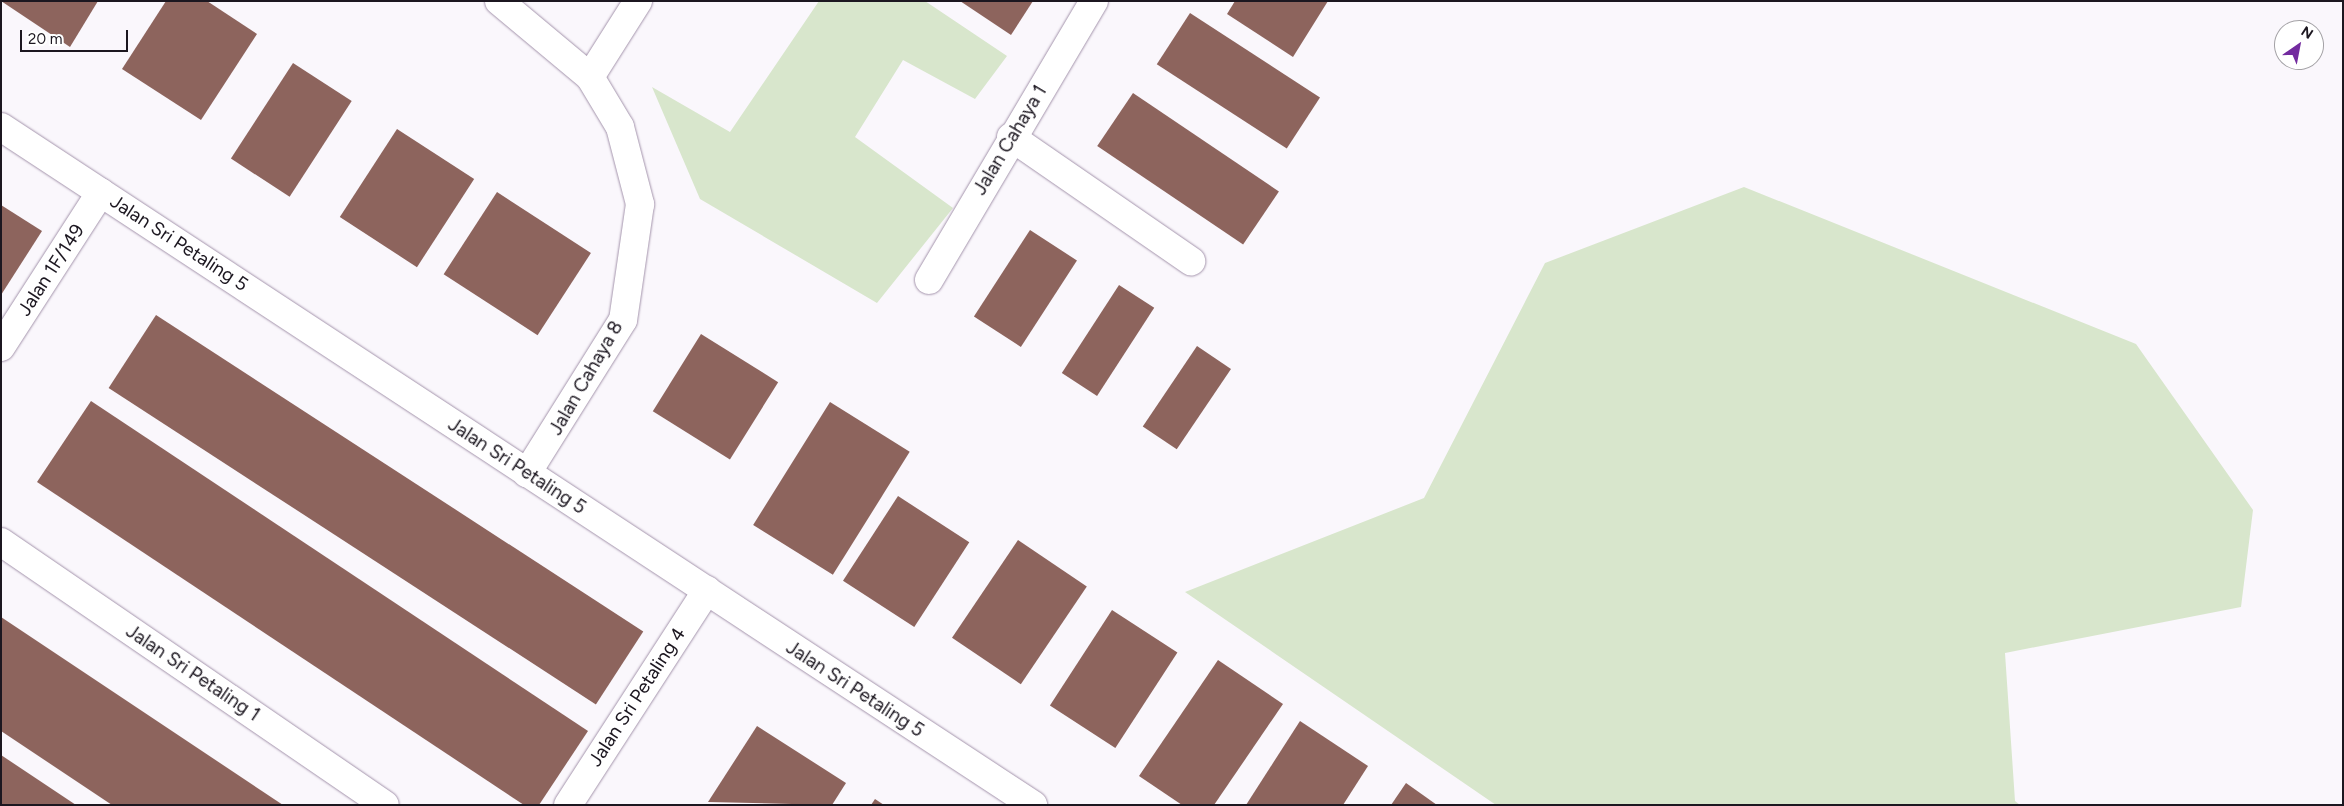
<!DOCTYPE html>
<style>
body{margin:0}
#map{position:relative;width:2344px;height:806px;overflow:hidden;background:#faf7fc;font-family:Figtree,sans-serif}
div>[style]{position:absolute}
.green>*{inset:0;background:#d8e6cc}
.building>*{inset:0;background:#8d645d;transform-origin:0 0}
.roads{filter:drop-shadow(0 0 1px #a494ac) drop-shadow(0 0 1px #a494ac)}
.minor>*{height:28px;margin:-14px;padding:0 14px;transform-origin:14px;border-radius:14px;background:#fff}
span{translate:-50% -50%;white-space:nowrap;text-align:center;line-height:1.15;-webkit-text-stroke:4.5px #fff;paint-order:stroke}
.street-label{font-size:19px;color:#1c1720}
.frame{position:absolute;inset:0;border:2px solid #1c1720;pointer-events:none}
.north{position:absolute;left:2274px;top:20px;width:50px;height:50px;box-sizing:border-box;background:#fff;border:1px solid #a4a2a6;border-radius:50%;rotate:33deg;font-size:14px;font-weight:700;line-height:20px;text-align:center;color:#1c1720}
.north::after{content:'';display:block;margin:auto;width:18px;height:22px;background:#732b9f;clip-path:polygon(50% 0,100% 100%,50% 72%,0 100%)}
.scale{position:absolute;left:20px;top:30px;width:108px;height:22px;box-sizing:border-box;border:2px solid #1c1720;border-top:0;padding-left:6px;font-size:15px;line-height:18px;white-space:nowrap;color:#1c1720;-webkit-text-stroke:4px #fff;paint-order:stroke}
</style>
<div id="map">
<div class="green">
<i style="clip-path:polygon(819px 1px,925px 1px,1007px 56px,975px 99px,903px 60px,855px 137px,953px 208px,877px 303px,700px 199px,652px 87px,730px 132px)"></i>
<i style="clip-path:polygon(1744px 187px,2136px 344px,2253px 510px,2241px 607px,2005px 653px,2015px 801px,2020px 805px,1496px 805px,1185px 592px,1424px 498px,1545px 263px)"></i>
</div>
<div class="building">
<i style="clip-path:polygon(1px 1px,98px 1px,70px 47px)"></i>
<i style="clip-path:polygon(166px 1px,207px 1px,257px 34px,201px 120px,122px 69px)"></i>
<i style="clip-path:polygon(960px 1px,1033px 1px,1011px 35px)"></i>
<i style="clip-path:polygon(1235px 1px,1328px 1px,1293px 57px,1227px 14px)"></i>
<i style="left:1190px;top:13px;width:155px;height:61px;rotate:33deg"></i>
<i style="left:293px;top:63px;width:70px;height:114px;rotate:33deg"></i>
<i style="left:1133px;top:93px;width:176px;height:64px;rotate:34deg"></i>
<i style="left:397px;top:129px;width:92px;height:105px;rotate:33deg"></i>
<i style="left:497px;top:192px;width:112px;height:98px;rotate:33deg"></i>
<i style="clip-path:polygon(1px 205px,42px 231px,1px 295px)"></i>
<i style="left:1030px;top:230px;width:56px;height:103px;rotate:33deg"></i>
<i style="left:1119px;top:285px;width:42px;height:105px;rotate:33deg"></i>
<i style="left:156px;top:315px;width:581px;height:87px;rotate:33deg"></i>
<i style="left:701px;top:334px;width:91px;height:91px;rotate:32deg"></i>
<i style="left:1197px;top:346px;width:41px;height:97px;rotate:34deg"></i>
<i style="clip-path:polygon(91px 401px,588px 731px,539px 805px,524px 805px,37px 482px)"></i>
<i style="left:830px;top:402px;width:94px;height:145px;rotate:32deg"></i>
<i style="left:898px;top:496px;width:85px;height:101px;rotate:33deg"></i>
<i style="left:1018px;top:540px;width:83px;height:118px;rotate:34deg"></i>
<i style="left:1112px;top:610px;width:78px;height:114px;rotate:33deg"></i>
<i style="clip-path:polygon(1px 617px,283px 805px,112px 805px,1px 731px)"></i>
<i style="clip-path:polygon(1218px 660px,1283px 704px,1214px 805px,1182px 805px,1139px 776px)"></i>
<i style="clip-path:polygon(1300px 721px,1368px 766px,1343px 805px,1246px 805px)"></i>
<i style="clip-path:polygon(757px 726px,846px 783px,832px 805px,708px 802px)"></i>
<i style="clip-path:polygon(1px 755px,76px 805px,1px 805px)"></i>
<i style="clip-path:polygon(1406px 783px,1437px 805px,1391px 805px)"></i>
<i style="clip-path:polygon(875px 799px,884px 805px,871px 805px)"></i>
</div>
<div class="roads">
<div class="minor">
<i style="left:499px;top:1px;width:119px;rotate:39.9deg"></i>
<i style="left:590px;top:77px;width:58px;rotate:59deg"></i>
<i style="left:620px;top:127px;width:80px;rotate:75.4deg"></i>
<i style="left:640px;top:204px;width:117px;rotate:98.3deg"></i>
<i style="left:623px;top:320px;width:181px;rotate:122.1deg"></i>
<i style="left:590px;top:77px;width:90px;rotate:-57.7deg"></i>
<i style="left:1px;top:127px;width:1235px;rotate:33.3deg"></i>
<i style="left:1011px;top:137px;width:219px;rotate:34.6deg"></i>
<i style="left:929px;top:280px;width:324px;rotate:-59.4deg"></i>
<i style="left:1px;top:347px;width:184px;rotate:-57.2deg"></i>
<i style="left:1px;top:542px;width:465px;rotate:34.4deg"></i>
<i style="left:568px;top:805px;width:256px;rotate:-57.1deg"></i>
</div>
</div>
<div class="street-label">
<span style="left:1010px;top:140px;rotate:-59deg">Jalan Cahaya 1</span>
<span style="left:179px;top:243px;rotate:33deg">Jalan Sri Petaling 5</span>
<span style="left:51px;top:270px;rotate:-57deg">Jalan 1F/149</span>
<span style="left:586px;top:378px;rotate:-60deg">Jalan Cahaya 8</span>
<span style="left:517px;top:466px;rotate:33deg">Jalan Sri Petaling 5</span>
<span style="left:193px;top:673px;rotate:34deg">Jalan Sri Petaling 1</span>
<span style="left:855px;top:689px;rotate:33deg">Jalan Sri Petaling 5</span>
<span style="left:637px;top:697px;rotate:-57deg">Jalan Sri Petaling 4</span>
</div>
<div class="frame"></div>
<div class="north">N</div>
<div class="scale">20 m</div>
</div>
